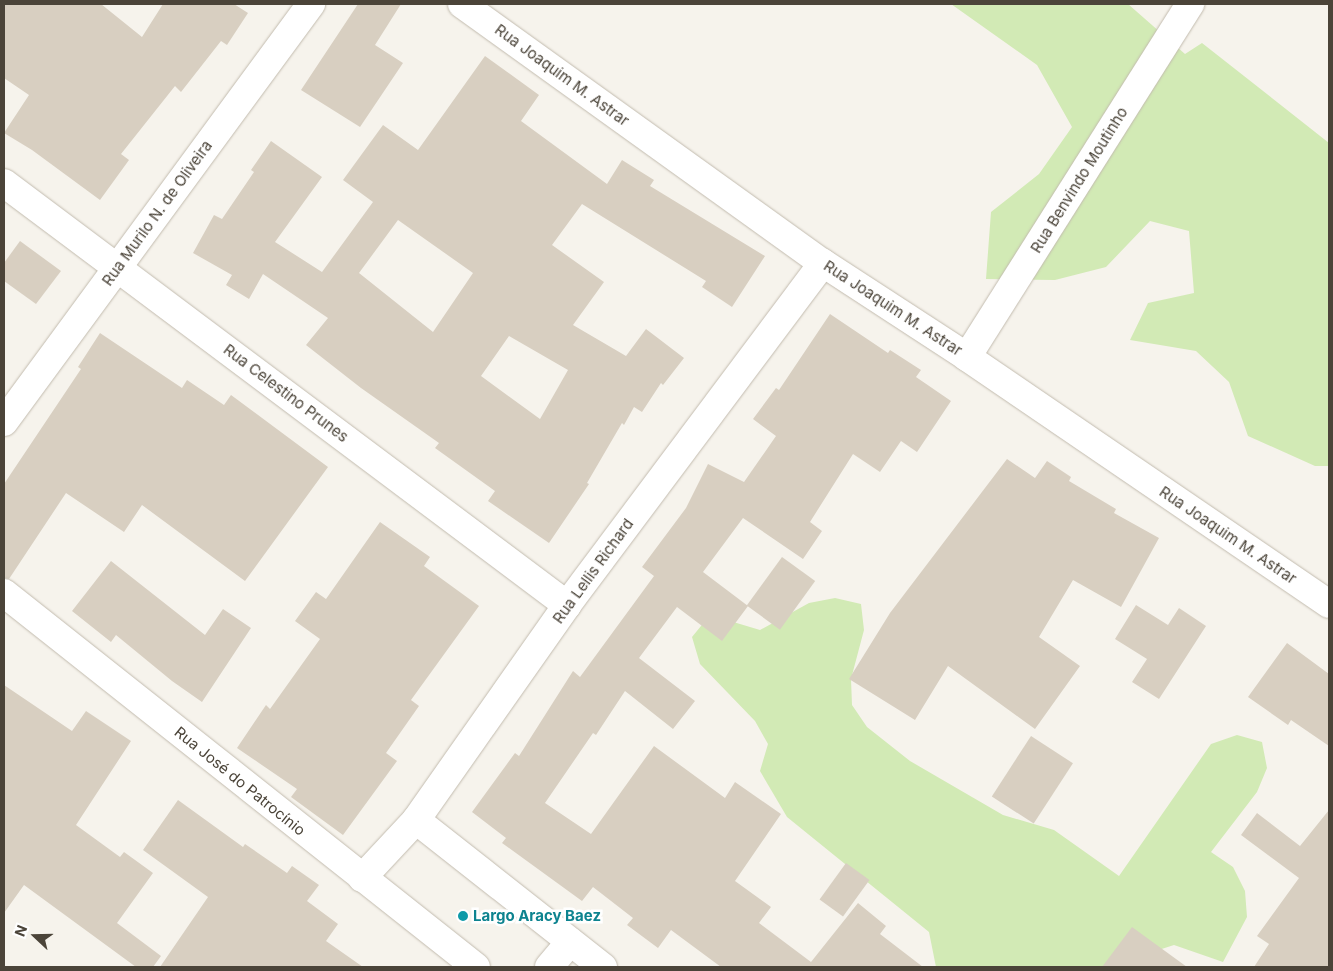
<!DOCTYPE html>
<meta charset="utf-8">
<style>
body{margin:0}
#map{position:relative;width:1333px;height:971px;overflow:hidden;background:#f6f3ec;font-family:Inter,sans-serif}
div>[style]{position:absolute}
.green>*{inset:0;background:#d2eab5}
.building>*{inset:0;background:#d8cfc1;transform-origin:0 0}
.roads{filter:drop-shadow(0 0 1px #c2bbae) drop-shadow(0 0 1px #c2bbae)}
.street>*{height:28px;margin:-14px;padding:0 14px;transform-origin:14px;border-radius:14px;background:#fff}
.dots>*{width:14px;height:14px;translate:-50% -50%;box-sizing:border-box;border:2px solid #fff;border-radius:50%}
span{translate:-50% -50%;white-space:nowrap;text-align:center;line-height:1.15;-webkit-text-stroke:5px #fff;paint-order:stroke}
.street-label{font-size:15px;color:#4b4439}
.culture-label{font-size:15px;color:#0d838f;font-weight:700}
.left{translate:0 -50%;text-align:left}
.frame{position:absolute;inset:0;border:5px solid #4b4439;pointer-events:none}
.north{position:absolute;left:10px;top:911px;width:50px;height:50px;-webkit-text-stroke:4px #fff;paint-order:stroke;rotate:291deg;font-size:14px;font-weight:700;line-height:20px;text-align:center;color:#4b4439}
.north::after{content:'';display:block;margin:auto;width:18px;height:22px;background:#4b4439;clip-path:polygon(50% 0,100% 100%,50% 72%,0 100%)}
</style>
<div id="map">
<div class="green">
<i style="clip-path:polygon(951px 4px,1128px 4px,1185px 54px,1202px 43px,1329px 143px,1329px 466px,1315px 466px,1248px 436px,1229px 382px,1196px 351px,1130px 340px,1148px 303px,1194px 293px,1189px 231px,1150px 221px,1106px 267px,1055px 280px,986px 279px,991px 212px,1039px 174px,1072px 127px,1037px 65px)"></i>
<i style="clip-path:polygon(835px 598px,861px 604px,864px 630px,851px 679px,852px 705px,867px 727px,910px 761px,1003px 815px,1054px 830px,1119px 876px,1211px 744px,1237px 735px,1262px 742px,1267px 768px,1257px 792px,1211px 852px,1233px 867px,1245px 891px,1247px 917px,1223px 962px,1174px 945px,1106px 967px,936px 967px,929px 932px,787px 817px,760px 771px,768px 744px,755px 721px,700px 664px,692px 637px,710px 615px,760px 630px,809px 603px)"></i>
</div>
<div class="building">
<i style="clip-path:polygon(4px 4px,101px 4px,142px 37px,163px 4px,234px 4px,248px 13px,227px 45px,221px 41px,181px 92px,175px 86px,121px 154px,129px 160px,100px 200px,32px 150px,4px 133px,29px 95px,4px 78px)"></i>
<i style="clip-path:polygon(358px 4px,401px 4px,375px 45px,403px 63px,360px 127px,301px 90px)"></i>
<i style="clip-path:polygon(evenodd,485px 56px,539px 95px,521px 121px,607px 184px,622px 160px,654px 180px,650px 186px,765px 256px,732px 307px,702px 287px,706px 281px,582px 204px,552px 245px,604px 282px,573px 325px,626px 356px,646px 329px,684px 358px,663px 385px,661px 383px,642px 412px,634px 407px,624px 425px,622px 423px,587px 483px,589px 484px,549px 543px,488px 501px,495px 491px,435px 448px,439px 443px,361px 388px,306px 345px,328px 318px,263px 274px,249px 299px,226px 285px,232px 275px,193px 253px,214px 215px,222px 219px,254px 172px,251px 170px,271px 141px,322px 177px,275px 242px,322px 272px,373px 202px,343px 180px,383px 125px,418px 150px,485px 56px,398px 220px,473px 273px,433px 332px,359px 273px,398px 220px,485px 56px,509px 336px,568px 370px,540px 419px,481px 376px,509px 336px)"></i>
<i style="clip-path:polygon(20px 241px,61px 271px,36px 304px,4px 281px,4px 263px)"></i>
<i style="clip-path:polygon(830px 314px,888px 353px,890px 350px,921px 370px,916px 377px,951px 401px,917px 452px,901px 441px,880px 472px,853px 454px,810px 522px,822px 531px,803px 559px,743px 518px,703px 572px,748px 606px,722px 641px,677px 607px,639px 658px,695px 701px,673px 729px,625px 691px,596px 735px,593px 733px,545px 803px,591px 834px,654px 746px,725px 798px,735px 782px,781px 814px,735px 881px,771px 907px,759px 923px,811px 962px,858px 903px,886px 926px,880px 934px,923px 967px,721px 967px,671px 930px,658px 948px,627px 925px,633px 918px,593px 887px,582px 901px,502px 843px,506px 838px,472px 812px,515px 753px,519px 756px,573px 671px,580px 677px,654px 576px,642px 567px,686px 508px,708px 464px,744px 482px,776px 436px,753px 419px,776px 388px,779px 390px)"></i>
<i style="clip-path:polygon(100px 333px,182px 388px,187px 380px,224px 405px,231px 395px,328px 467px,245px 581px,142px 505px,124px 532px,66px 493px,9px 579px,4px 578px,4px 484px,81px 369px,78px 367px)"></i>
<i style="clip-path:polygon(1007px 459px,1035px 478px,1047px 461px,1071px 477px,1069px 481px,1116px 509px,1114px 513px,1159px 538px,1121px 607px,1073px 580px,1039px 637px,1080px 666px,1035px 729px,948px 666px,915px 720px,849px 679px,890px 613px)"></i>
<i style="clip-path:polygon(380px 522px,430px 557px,424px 566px,479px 606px,411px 700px,419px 706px,386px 753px,397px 761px,343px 835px,291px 797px,297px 789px,237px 748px,266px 705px,270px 709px,320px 639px,295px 621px,316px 592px,326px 599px)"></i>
<i style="left:782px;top:557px;width:41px;height:60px;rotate:36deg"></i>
<i style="clip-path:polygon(111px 561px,205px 635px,223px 609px,251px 628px,202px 702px,172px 681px,116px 635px,111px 642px,72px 611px)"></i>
<i style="clip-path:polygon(1136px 605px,1168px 625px,1179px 608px,1206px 626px,1159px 699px,1132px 682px,1147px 659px,1115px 639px)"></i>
<i style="clip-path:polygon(1287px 643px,1329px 674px,1329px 746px,1291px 720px,1288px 725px,1248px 697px)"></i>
<i style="clip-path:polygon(4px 685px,72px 731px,86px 711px,131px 741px,76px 825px,120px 857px,124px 852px,153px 873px,117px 923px,161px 956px,153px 967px,136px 967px,24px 885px,4px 913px)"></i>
<i style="left:1031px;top:736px;width:50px;height:72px;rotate:33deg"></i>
<i style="clip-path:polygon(178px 800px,243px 847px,245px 844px,287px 873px,292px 866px,319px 885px,307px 901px,338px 924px,326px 941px,363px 967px,160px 967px,208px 897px,143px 850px)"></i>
<i style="clip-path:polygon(1329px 810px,1329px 967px,1254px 967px,1269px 944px,1257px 936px,1299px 878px,1241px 835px,1257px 813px,1300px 846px)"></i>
<i style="left:846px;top:863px;width:29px;height:45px;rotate:36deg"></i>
<i style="clip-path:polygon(1132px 927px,1187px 967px,1102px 967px)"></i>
</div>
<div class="roads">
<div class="street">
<i style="left:462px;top:4px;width:444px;rotate:35.7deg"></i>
<i style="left:823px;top:263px;width:172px;rotate:33.1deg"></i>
<i style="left:967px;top:357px;width:438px;rotate:34.3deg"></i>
<i style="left:4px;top:183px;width:704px;rotate:36.85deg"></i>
<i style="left:967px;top:357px;width:418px;rotate:-57.7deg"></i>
<i style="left:4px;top:422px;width:519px;rotate:-53.7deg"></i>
<i style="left:4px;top:593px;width:602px;rotate:38.39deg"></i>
<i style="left:416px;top:820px;width:238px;rotate:38.2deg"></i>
<i style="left:362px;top:878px;width:79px;rotate:-47deg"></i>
<i style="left:416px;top:820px;width:263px;rotate:-54.9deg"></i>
<i style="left:567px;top:605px;width:427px;rotate:-53.2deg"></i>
<i style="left:549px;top:967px;width:33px;rotate:-50deg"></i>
</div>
</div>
<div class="dots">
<i style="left:463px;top:916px;background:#0f9aa8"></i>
</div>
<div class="street-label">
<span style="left:562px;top:75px;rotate:36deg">Rua Joaquim M. Astrar</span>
<span style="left:1079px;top:180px;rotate:-58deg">Rua Benvindo Moutinho</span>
<span style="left:157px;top:213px;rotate:-54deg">Rua Murilo N. de Oliveira</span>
<span style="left:893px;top:308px;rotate:33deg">Rua Joaquim M. Astrar</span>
<span style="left:286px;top:393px;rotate:37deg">Rua Celestino Prunes</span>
<span style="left:1228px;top:535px;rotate:34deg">Rua Joaquim M. Astrar</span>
<span style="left:593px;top:571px;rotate:-54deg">Rua Lellis Richard</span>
<span style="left:240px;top:781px;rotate:39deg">Rua José do Patrocínio</span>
</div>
<div class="culture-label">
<span class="left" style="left:473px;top:916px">Largo Aracy Baez</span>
</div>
<div class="frame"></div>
<div class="north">N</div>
</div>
